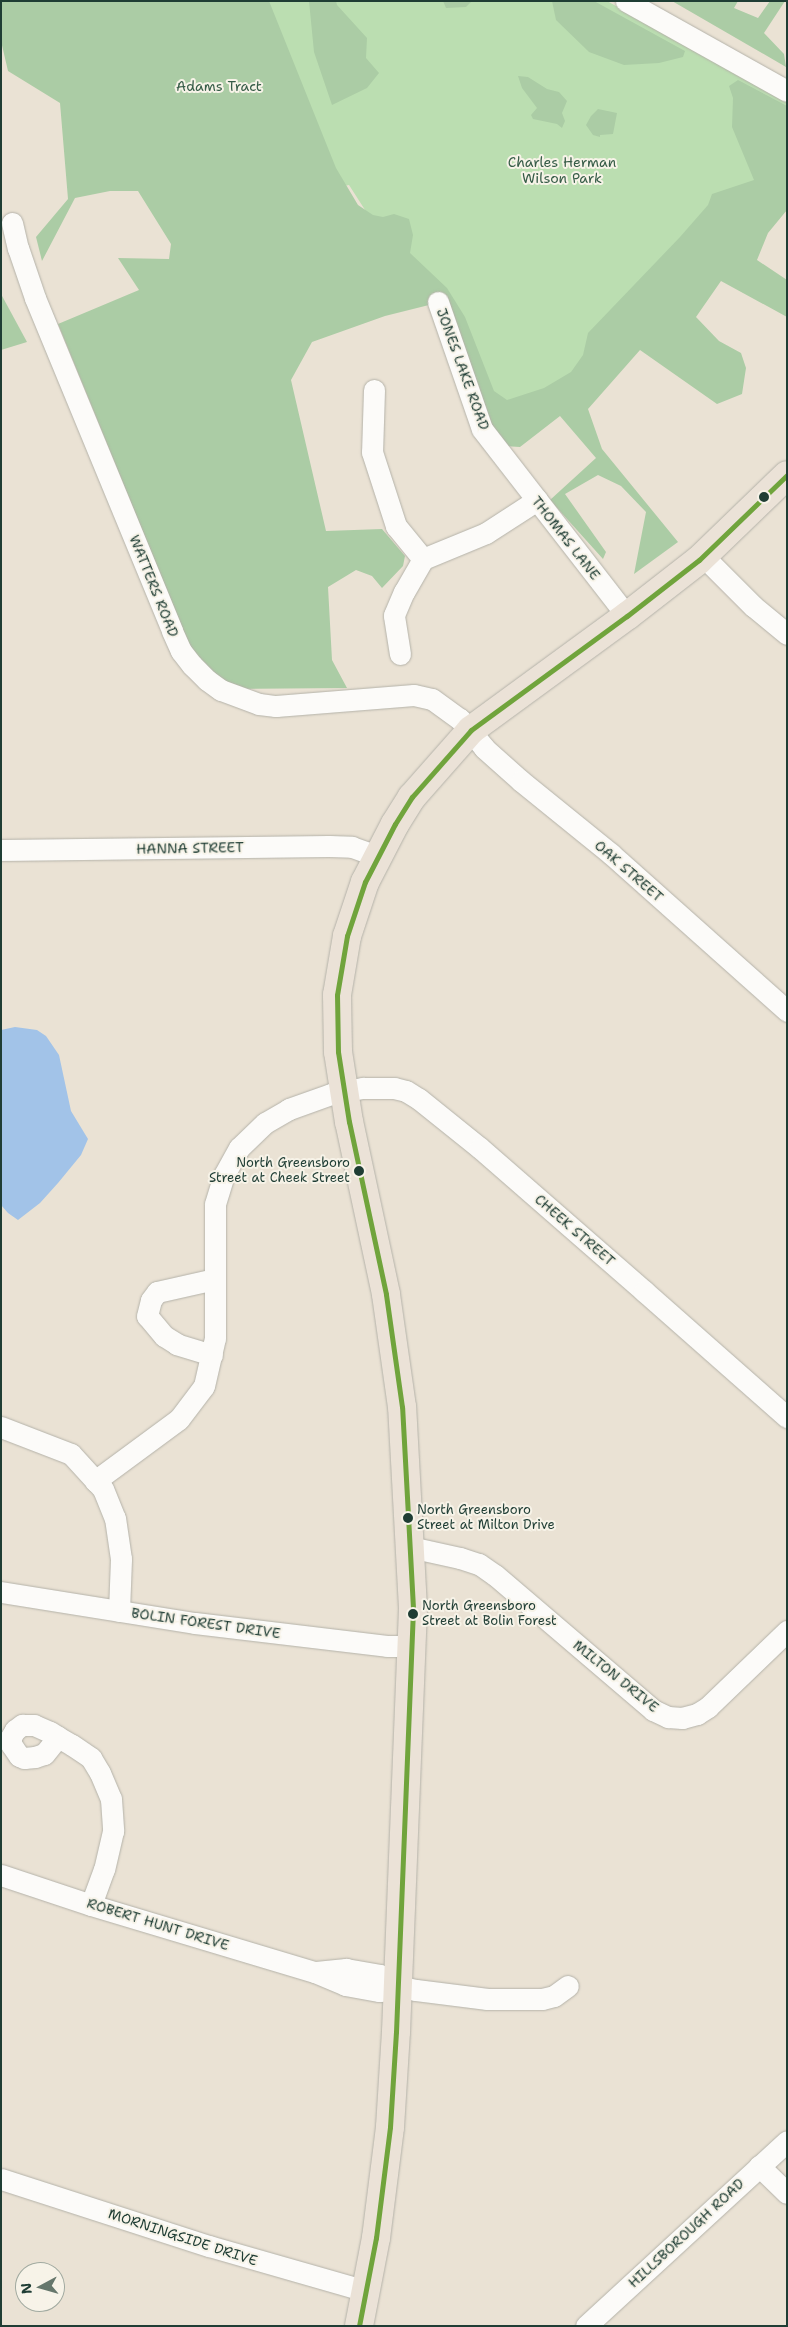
<!DOCTYPE html>
<style>
body{margin:0}
#map{position:relative;width:788px;height:2327px;overflow:hidden;background:#eae2d4;font-family:"Shantell Sans",sans-serif}
div>[style]{position:absolute}
.green>*{inset:0;background:#bbdeb1}
.forest>*{inset:0;background:#abcca5}
.water>*{inset:0;background:#a2c3e8}
.roads{filter:drop-shadow(0 0 1px #b4b2a9) drop-shadow(0 0 1px #b4b2a9)}
.minor>*{height:21px;margin:-10.5px;padding:0 10.5px;transform-origin:10.5px;border-radius:10.5px;background:#fcfbf9}
.major>*{height:28px;margin:-14px;padding:0 14px;transform-origin:14px;border-radius:14px;background:#ebe2d7}
.bus-1>*{height:5px;margin:-2.5px;padding:0 2.5px;transform-origin:2.5px;border-radius:2.5px;background:#70a43c}
.dots>*{width:14px;height:14px;translate:-50% -50%;box-sizing:border-box;border:2px solid #f7f3e8;border-radius:50%}
span{translate:-50% -50%;white-space:nowrap;text-align:center;line-height:1.15;-webkit-text-stroke:4px #f7f3e8;paint-order:stroke}
.bus-label{font-size:13px;color:#1f3d34}
.right{translate:-100% -50%;text-align:right}
.left{translate:0 -50%;text-align:left}
.park-label{font-size:14px;color:#365c47}
.street-label{font-size:14px;color:#1f3d34}
.frame{position:absolute;inset:0;border:2px solid #1f3d34;pointer-events:none}
.north{position:absolute;left:15px;top:2262px;width:50px;height:50px;box-sizing:border-box;background:#f7f3e8;border:1px solid #a1aaa0;border-radius:50%;rotate:264deg;font-size:14px;font-weight:700;line-height:20px;text-align:center;color:#1f3d34}
.north::after{content:'';display:block;margin:auto;width:18px;height:22px;background:#66776c;clip-path:polygon(50% 0,100% 100%,50% 72%,0 100%)}
</style>
<div id="map">
<div class="green">
<i style="clip-path:polygon(52px 1px,607px 1px,787px 102px,787px 175px,689px 286px,502px 434px,448px 296px,367px 213px,349px 185px,193px 213px)"></i>
</div>
<div class="forest">
<i style="clip-path:polygon(1px 1px,269px 1px,336px 168px,358px 205px,373px 215px,383px 217px,394px 214px,409px 219px,413px 235px,410px 253px,447px 288px,465px 317px,494px 391px,507px 400px,544px 388px,571px 372px,583px 355px,588px 333px,680px 237px,708px 205px,712px 194px,754px 180px,732px 127px,733px 98px,729px 86px,738px 80px,787px 106px,787px 210px,768px 233px,757px 260px,787px 280px,787px 317px,721px 281px,696px 317px,719px 341px,741px 353px,746px 368px,742px 394px,717px 404px,640px 350px,588px 409px,602px 449px,678px 542px,634px 574px,646px 512px,621px 486px,598px 475px,565px 494px,606px 552px,603px 559px,550px 500px,596px 458px,560px 416px,520px 447px,506px 446px,486px 423px,437px 303px,385px 316px,312px 342px,291px 380px,326px 531px,382px 529px,405px 556px,403px 566px,382px 588px,372px 576px,356px 570px,328px 587px,332px 660px,347px 688px,234px 689px,200px 671px,58px 324px,139px 290px,118px 258px,169px 259px,171px 244px,138px 191px,110px 191px,75px 198px,42px 261px,36px 237px,68px 199px,60px 103px,8px 71px,1px 41px)"></i>
<i style="clip-path:polygon(309px 1px,336px 1px,337px 5px,367px 38px,366px 58px,379px 73px,367px 88px,332px 105px,314px 52px)"></i>
<i style="clip-path:polygon(443px 1px,472px 1px,466px 7px,446px 8px)"></i>
<i style="clip-path:polygon(552px 1px,594px 1px,685px 51px,683px 57px,659px 63px,624px 65px,589px 52px,556px 20px)"></i>
<i style="clip-path:polygon(672px 1px,738px 1px,734px 8px,758px 18px,770px 1px,785px 1px,764px 33px,784px 54px,786px 67px)"></i>
<i style="clip-path:polygon(518px 76px,528px 77px,547px 89px,559px 92px,567px 101px,562px 113px,565px 121px,562px 128px,557px 124px,533px 119px,531px 115px,537px 108px,522px 88px)"></i>
<i style="clip-path:polygon(598px 109px,617px 113px,613px 134px,600px 135px,600px 137px,593px 135px,586px 125px,591px 116px)"></i>
<i style="clip-path:polygon(1px 294px,27px 342px,1px 350px)"></i>
</div>
<div class="water">
<i style="clip-path:polygon(15px 1027px,37px 1030px,46px 1036px,59px 1055px,71px 1111px,88px 1139px,81px 1155px,58px 1183px,40px 1203px,18px 1220px,8px 1213px,1px 1205px,1px 1030px)"></i>
</div>
<div class="roads">
<div class="minor">
<i style="left:626px;top:1px;width:184px;rotate:29.2deg"></i>
<i style="left:12px;top:223px;width:26px;rotate:77deg"></i>
<i style="left:18px;top:248px;width:53px;rotate:71.2deg"></i>
<i style="left:35px;top:298px;width:360px;rotate:67.6deg"></i>
<i style="left:172px;top:631px;width:22px;rotate:66deg"></i>
<i style="left:181px;top:651px;width:18px;rotate:52deg"></i>
<i style="left:192px;top:665px;width:21px;rotate:45deg"></i>
<i style="left:207px;top:680px;width:17px;rotate:36deg"></i>
<i style="left:221px;top:690px;width:40px;rotate:20.2deg"></i>
<i style="left:259px;top:704px;width:17px;rotate:7deg"></i>
<i style="left:276px;top:706px;width:138px;rotate:-4.6deg"></i>
<i style="left:414px;top:695px;width:18px;rotate:13deg"></i>
<i style="left:432px;top:699px;width:34px;rotate:36deg"></i>
<i style="left:460px;top:719px;width:38px;rotate:50deg"></i>
<i style="left:484px;top:748px;width:50px;rotate:41.7deg"></i>
<i style="left:521px;top:781px;width:116px;rotate:39deg"></i>
<i style="left:611px;top:854px;width:236px;rotate:41.7deg"></i>
<i style="left:438px;top:302px;width:134px;rotate:70.9deg"></i>
<i style="left:482px;top:429px;width:237px;rotate:52.2deg"></i>
<i style="left:374px;top:390px;width:62px;rotate:91.8deg"></i>
<i style="left:372px;top:452px;width:78px;rotate:72deg"></i>
<i style="left:396px;top:526px;width:43px;rotate:50.7deg"></i>
<i style="left:423px;top:559px;width:68px;rotate:-22.4deg"></i>
<i style="left:486px;top:533px;width:61px;rotate:-32.9deg"></i>
<i style="left:703px;top:556px;width:71px;rotate:45deg"></i>
<i style="left:753px;top:606px;width:44px;rotate:39.5deg"></i>
<i style="left:400px;top:654px;width:39px;rotate:-99deg"></i>
<i style="left:394px;top:615px;width:25px;rotate:-67deg"></i>
<i style="left:404px;top:592px;width:38px;rotate:-60deg"></i>
<i style="left:1px;top:850px;width:328px;rotate:-0.7deg"></i>
<i style="left:329px;top:846px;width:23px;rotate:2deg"></i>
<i style="left:352px;top:847px;width:27px;rotate:20deg"></i>
<i style="left:212px;top:1355px;width:37px;rotate:-163deg"></i>
<i style="left:177px;top:1344px;width:15px;rotate:-148deg"></i>
<i style="left:164px;top:1336px;width:26px;rotate:-130deg"></i>
<i style="left:147px;top:1316px;width:16px;rotate:-76deg"></i>
<i style="left:151px;top:1300px;width:10px;rotate:-53deg"></i>
<i style="left:157px;top:1292px;width:58px;rotate:-12.8deg"></i>
<i style="left:1px;top:1427px;width:75px;rotate:21.1deg"></i>
<i style="left:71px;top:1454px;width:47px;rotate:47.6deg"></i>
<i style="left:103px;top:1489px;width:31px;rotate:68deg"></i>
<i style="left:115px;top:1518px;width:41px;rotate:81.7deg"></i>
<i style="left:121px;top:1559px;width:52px;rotate:92.2deg"></i>
<i style="left:95px;top:1481px;width:104px;rotate:-36.4deg"></i>
<i style="left:179px;top:1419px;width:41px;rotate:-52.9deg"></i>
<i style="left:204px;top:1386px;width:49px;rotate:-77.1deg"></i>
<i style="left:215px;top:1338px;width:134px;rotate:-90deg"></i>
<i style="left:215px;top:1204px;width:30px;rotate:-73deg"></i>
<i style="left:224px;top:1175px;width:31px;rotate:-61deg"></i>
<i style="left:239px;top:1148px;width:36px;rotate:-44deg"></i>
<i style="left:265px;top:1123px;width:28px;rotate:-30deg"></i>
<i style="left:289px;top:1109px;width:45px;rotate:-19.7deg"></i>
<i style="left:331px;top:1094px;width:33px;rotate:-11deg"></i>
<i style="left:363px;top:1088px;width:31px"></i>
<i style="left:394px;top:1088px;width:12px;rotate:14deg"></i>
<i style="left:406px;top:1091px;width:15px;rotate:32deg"></i>
<i style="left:419px;top:1099px;width:78px;rotate:38.8deg"></i>
<i style="left:480px;top:1148px;width:218px;rotate:41.1deg"></i>
<i style="left:644px;top:1291px;width:191px;rotate:41.4deg"></i>
<i style="left:410px;top:1547px;width:51px;rotate:12.4deg"></i>
<i style="left:460px;top:1558px;width:20px;rotate:18deg"></i>
<i style="left:479px;top:1564px;width:19px;rotate:35deg"></i>
<i style="left:495px;top:1575px;width:208px;rotate:40.5deg"></i>
<i style="left:653px;top:1710px;width:17px;rotate:25deg"></i>
<i style="left:668px;top:1717px;width:14px;rotate:4deg"></i>
<i style="left:682px;top:1718px;width:16px;rotate:-15deg"></i>
<i style="left:697px;top:1714px;width:13px;rotate:-32deg"></i>
<i style="left:708px;top:1707px;width:110px;rotate:-43.9deg"></i>
<i style="left:1px;top:1592px;width:196px;rotate:9.1deg"></i>
<i style="left:195px;top:1623px;width:193px;rotate:6.8deg"></i>
<i style="left:387px;top:1646px;width:24px"></i>
<i style="left:58px;top:1737px;width:22px;rotate:129deg"></i>
<i style="left:44px;top:1754px;width:9px;rotate:162deg"></i>
<i style="left:35px;top:1757px;width:11px;rotate:175deg"></i>
<i style="left:24px;top:1758px;width:5px;rotate:-158deg"></i>
<i style="left:19px;top:1756px;width:14px;rotate:-124deg"></i>
<i style="left:11px;top:1744px;width:7px;rotate:-90deg"></i>
<i style="left:11px;top:1737px;width:8px;rotate:-60deg"></i>
<i style="left:15px;top:1730px;width:9px;rotate:-36deg"></i>
<i style="left:22px;top:1725px;width:12px"></i>
<i style="left:34px;top:1725px;width:17px;rotate:24deg"></i>
<i style="left:50px;top:1732px;width:9px;rotate:32deg"></i>
<i style="left:58px;top:1737px;width:16px;rotate:30deg"></i>
<i style="left:72px;top:1745px;width:23px;rotate:34deg"></i>
<i style="left:91px;top:1758px;width:17px;rotate:59deg"></i>
<i style="left:100px;top:1773px;width:28px;rotate:67deg"></i>
<i style="left:111px;top:1799px;width:32px;rotate:86deg"></i>
<i style="left:113px;top:1831px;width:39px;rotate:103deg"></i>
<i style="left:104px;top:1869px;width:38px;rotate:110deg"></i>
<i style="left:1px;top:1875px;width:95px;rotate:18.4deg"></i>
<i style="left:91px;top:1905px;width:234px;rotate:16.7deg"></i>
<i style="left:315px;top:1972px;width:33px;rotate:23deg"></i>
<i style="left:345px;top:1985px;width:35px;rotate:10deg"></i>
<i style="left:379px;top:1991px;width:20px;rotate:-15deg"></i>
<i style="left:316px;top:1972px;width:30px;rotate:-6deg"></i>
<i style="left:346px;top:1969px;width:35px;rotate:10deg"></i>
<i style="left:380px;top:1975px;width:21px;rotate:31deg"></i>
<i style="left:398px;top:1986px;width:18px;rotate:13deg"></i>
<i style="left:416px;top:1990px;width:72px;rotate:7.2deg"></i>
<i style="left:487px;top:1999px;width:55px"></i>
<i style="left:542px;top:1999px;width:12px;rotate:-14deg"></i>
<i style="left:554px;top:1996px;width:17px;rotate:-36deg"></i>
<i style="left:759px;top:2166px;width:39px;rotate:44deg"></i>
<i style="left:1px;top:2179px;width:219px;rotate:17.9deg"></i>
<i style="left:209px;top:2246px;width:163px;rotate:16deg"></i>
<i style="left:586px;top:2326px;width:273px;rotate:-42.6deg"></i>
</div>
<div class="major">
<i style="left:359px;top:2326px;width:90px;rotate:-79.1deg"></i>
<i style="left:376px;top:2238px;width:112px;rotate:-82.8deg"></i>
<i style="left:390px;top:2127px;width:95px;rotate:-86.4deg"></i>
<i style="left:396px;top:2032px;width:424px;rotate:-87.7deg"></i>
<i style="left:413px;top:1608px;width:201px;rotate:-93.1deg"></i>
<i style="left:402px;top:1407px;width:114px;rotate:-98.1deg"></i>
<i style="left:386px;top:1294px;width:176px;rotate:-102.1deg"></i>
<i style="left:349px;top:1122px;width:71px;rotate:-98.9deg"></i>
<i style="left:338px;top:1052px;width:57px;rotate:-91deg"></i>
<i style="left:337px;top:995px;width:60px;rotate:-80.4deg"></i>
<i style="left:347px;top:936px;width:57px;rotate:-71.6deg"></i>
<i style="left:365px;top:882px;width:65px;rotate:-62.7deg"></i>
<i style="left:395px;top:824px;width:32px;rotate:-58deg"></i>
<i style="left:412px;top:797px;width:89px;rotate:-48.6deg"></i>
<i style="left:471px;top:730px;width:193px;rotate:-36.2deg"></i>
<i style="left:627px;top:616px;width:91px;rotate:-37.9deg"></i>
<i style="left:699px;top:560px;width:122px;rotate:-44deg"></i>
</div>
</div>
<div class="bus-1">
<i style="left:359px;top:2326px;width:90px;rotate:-79.1deg"></i>
<i style="left:376px;top:2238px;width:112px;rotate:-82.8deg"></i>
<i style="left:390px;top:2127px;width:95px;rotate:-86.4deg"></i>
<i style="left:396px;top:2032px;width:424px;rotate:-87.7deg"></i>
<i style="left:413px;top:1608px;width:201px;rotate:-93.1deg"></i>
<i style="left:402px;top:1407px;width:114px;rotate:-98.1deg"></i>
<i style="left:386px;top:1294px;width:176px;rotate:-102.1deg"></i>
<i style="left:349px;top:1122px;width:71px;rotate:-98.9deg"></i>
<i style="left:338px;top:1052px;width:57px;rotate:-91deg"></i>
<i style="left:337px;top:995px;width:60px;rotate:-80.4deg"></i>
<i style="left:347px;top:936px;width:57px;rotate:-71.6deg"></i>
<i style="left:365px;top:882px;width:65px;rotate:-62.7deg"></i>
<i style="left:395px;top:824px;width:32px;rotate:-58deg"></i>
<i style="left:412px;top:797px;width:89px;rotate:-48.6deg"></i>
<i style="left:471px;top:730px;width:193px;rotate:-36.2deg"></i>
<i style="left:627px;top:616px;width:91px;rotate:-37.9deg"></i>
<i style="left:699px;top:560px;width:122px;rotate:-44deg"></i>
</div>
<div class="dots">
<i style="left:764px;top:497px;background:#1f3d34"></i>
<i style="left:359px;top:1171px;background:#1f3d34"></i>
<i style="left:408px;top:1518px;background:#1f3d34"></i>
<i style="left:413px;top:1614px;background:#1f3d34"></i>
</div>
<div class="bus-label">
<span class="right" style="left:350px;top:1171px">North Greensboro<br>Street at Cheek Street</span>
<span class="left" style="left:417px;top:1518px">North Greensboro<br>Street at Milton Drive</span>
<span class="left" style="left:422px;top:1614px">North Greensboro<br>Street at Bolin Forest</span>
</div>
<div class="park-label">
<span style="left:219px;top:86px">Adams Tract</span>
<span style="left:562px;top:170px">Charles Herman<br>Wilson Park</span>
</div>
<div class="street-label">
<span style="left:463px;top:369px;rotate:70deg">JONES LAKE ROAD</span>
<span style="left:566px;top:538px;rotate:52deg">THOMAS LANE</span>
<span style="left:154px;top:586px;rotate:68deg">WATTERS ROAD</span>
<span style="left:190px;top:848px;rotate:-1deg">HANNA STREET</span>
<span style="left:629px;top:871px;rotate:41deg">OAK STREET</span>
<span style="left:575px;top:1230px;rotate:41deg">CHEEK STREET</span>
<span style="left:206px;top:1623px;rotate:8deg">BOLIN FOREST DRIVE</span>
<span style="left:616px;top:1676px;rotate:39deg">MILTON DRIVE</span>
<span style="left:158px;top:1924px;rotate:17deg">ROBERT HUNT DRIVE</span>
<span style="left:686px;top:2233px;rotate:-43deg">HILLSBOROUGH ROAD</span>
<span style="left:183px;top:2237px;rotate:18deg">MORNINGSIDE DRIVE</span>
</div>
<div class="frame"></div>
<div class="north">N</div>
</div>
